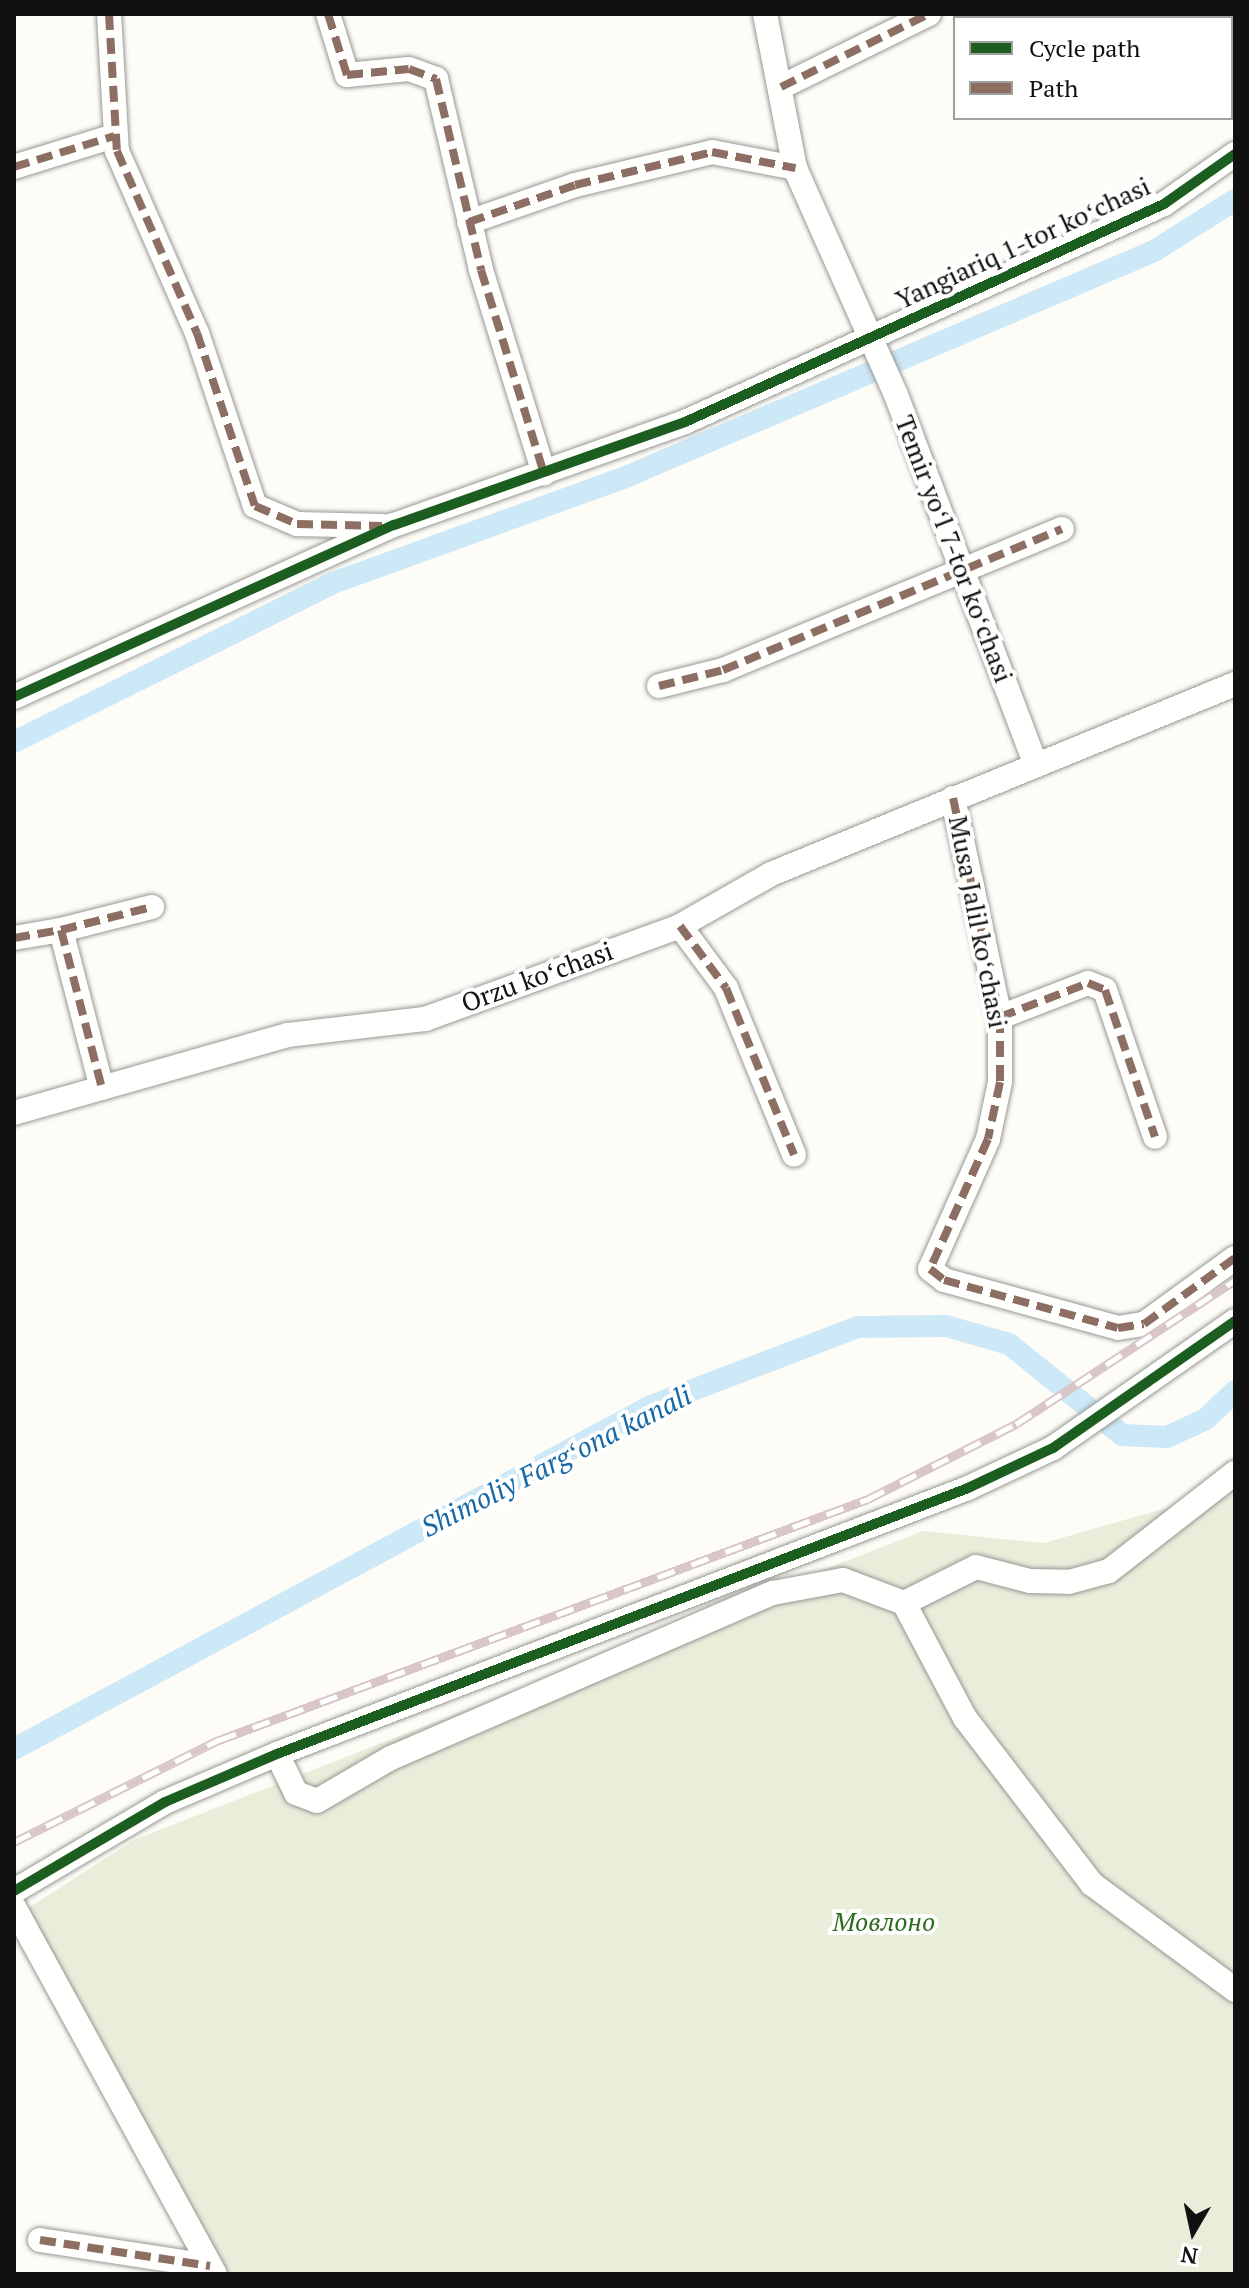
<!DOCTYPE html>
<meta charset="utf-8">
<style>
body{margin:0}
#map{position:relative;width:1249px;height:2288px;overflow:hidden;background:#fdfcf7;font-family:"PT Serif",serif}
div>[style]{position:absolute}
.cemetery>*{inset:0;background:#e9eedb}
.canal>*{height:22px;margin:-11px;padding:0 11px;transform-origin:11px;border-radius:11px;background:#cde8f7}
.roads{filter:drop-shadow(0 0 2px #979795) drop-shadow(0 0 2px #979795)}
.minor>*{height:24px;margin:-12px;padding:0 12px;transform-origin:12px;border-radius:12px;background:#fffffe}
.rail>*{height:9px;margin-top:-4.5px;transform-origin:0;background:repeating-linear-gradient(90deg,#fff 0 18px,#d9c6c7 0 36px);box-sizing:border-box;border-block:2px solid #d9c6c7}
.quiet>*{height:8px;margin-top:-4px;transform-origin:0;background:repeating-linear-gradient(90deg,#8d6e63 0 16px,transparent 0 24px)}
.cycleway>*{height:10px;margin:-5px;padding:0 5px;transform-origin:5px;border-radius:5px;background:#1b5e20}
span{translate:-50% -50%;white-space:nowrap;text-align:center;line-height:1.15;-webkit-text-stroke:8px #fff;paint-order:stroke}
.street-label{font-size:26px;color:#111}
.park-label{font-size:26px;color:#2f6b1f;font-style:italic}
.water-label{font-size:28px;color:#1768a6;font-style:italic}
.frame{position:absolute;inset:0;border:16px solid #111;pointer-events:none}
.legend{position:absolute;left:953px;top:16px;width:280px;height:104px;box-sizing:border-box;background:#fff;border:2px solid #a0a0a0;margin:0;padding:10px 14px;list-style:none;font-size:24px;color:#111}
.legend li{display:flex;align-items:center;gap:16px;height:40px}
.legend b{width:40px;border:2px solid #a0a0a0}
.north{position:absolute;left:1153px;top:2192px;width:80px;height:80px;-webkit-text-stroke:6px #fff;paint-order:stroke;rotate:189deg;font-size:22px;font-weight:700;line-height:32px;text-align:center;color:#111}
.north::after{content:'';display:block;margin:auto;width:28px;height:36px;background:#111;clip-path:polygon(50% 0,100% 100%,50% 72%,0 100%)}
</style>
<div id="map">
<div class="cemetery">
<i style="clip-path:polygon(1235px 1476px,1235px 2274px,206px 2274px,22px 1912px,134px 1840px,923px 1531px,1044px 1543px,1194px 1500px)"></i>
</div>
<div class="canal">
<i style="left:14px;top:742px;width:356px;rotate:-26.5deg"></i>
<i style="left:333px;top:583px;width:314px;rotate:-19.9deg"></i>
<i style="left:628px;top:476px;width:572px;rotate:-23.16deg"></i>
<i style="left:1154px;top:251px;width:96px;rotate:-32.2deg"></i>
<i style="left:14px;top:1749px;width:723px;rotate:-28.3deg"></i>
<i style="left:651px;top:1406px;width:222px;rotate:-20.9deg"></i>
<i style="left:858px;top:1327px;width:88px;rotate:-0.7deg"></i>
<i style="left:946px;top:1326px;width:66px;rotate:15.9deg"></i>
<i style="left:1009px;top:1344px;width:145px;rotate:38.8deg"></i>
<i style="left:1122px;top:1435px;width:45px;rotate:2.5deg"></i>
<i style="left:1167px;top:1437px;width:43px;rotate:-24.8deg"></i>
<i style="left:1206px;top:1419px;width:40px;rotate:-44deg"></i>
</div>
<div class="roads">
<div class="minor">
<i style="left:109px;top:14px;width:137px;rotate:86.7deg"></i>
<i style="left:117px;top:151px;width:199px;rotate:66.3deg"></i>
<i style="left:197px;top:333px;width:182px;rotate:71.5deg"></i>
<i style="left:255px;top:506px;width:46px;rotate:23.2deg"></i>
<i style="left:297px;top:524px;width:86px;rotate:1.3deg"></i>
<i style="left:328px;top:14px;width:64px;rotate:72.7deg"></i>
<i style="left:347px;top:75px;width:62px;rotate:-5.5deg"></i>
<i style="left:409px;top:69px;width:29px;rotate:20deg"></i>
<i style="left:436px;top:79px;width:196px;rotate:76.7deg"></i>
<i style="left:481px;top:270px;width:213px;rotate:72.8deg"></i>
<i style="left:765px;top:14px;width:157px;rotate:79deg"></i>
<i style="left:795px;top:168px;width:248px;rotate:66deg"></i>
<i style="left:896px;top:395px;width:393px;rotate:69.3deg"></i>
<i style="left:781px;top:87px;width:165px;rotate:-26.3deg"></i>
<i style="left:14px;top:167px;width:105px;rotate:-17.2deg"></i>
<i style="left:469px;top:222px;width:112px;rotate:-19.2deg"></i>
<i style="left:575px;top:185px;width:141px;rotate:-13.5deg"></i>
<i style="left:712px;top:152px;width:85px;rotate:10.9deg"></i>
<i style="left:659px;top:686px;width:66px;rotate:-14deg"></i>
<i style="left:723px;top:670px;width:367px;rotate:-22.6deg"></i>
<i style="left:14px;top:697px;width:417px;rotate:-24.4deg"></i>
<i style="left:394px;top:525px;width:309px;rotate:-19.5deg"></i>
<i style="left:685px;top:422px;width:526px;rotate:-24.47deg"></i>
<i style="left:1164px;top:204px;width:87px;rotate:-35.2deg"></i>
<i style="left:953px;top:798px;width:224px;rotate:77.9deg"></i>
<i style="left:1000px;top:1017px;width:65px;rotate:90deg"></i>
<i style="left:1000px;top:1082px;width:58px;rotate:101.9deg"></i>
<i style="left:988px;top:1139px;width:142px;rotate:114deg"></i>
<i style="left:930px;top:1269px;width:18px;rotate:38deg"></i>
<i style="left:944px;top:1280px;width:180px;rotate:15.4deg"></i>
<i style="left:1118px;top:1328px;width:26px;rotate:-9deg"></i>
<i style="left:1144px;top:1324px;width:112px;rotate:-36deg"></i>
<i style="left:680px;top:926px;width:77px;rotate:53.4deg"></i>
<i style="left:726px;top:988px;width:180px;rotate:67.8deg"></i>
<i style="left:61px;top:930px;width:94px;rotate:-14.2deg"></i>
<i style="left:14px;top:938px;width:48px;rotate:-9.7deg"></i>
<i style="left:61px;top:930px;width:163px;rotate:75.5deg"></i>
<i style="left:1000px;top:1017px;width:94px;rotate:-21.1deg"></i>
<i style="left:1088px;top:983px;width:18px;rotate:22deg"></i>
<i style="left:1105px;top:990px;width:155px;rotate:71.2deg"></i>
<i style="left:14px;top:1113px;width:285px;rotate:-15.9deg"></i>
<i style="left:288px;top:1035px;width:138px;rotate:-6.7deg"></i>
<i style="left:425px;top:1019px;width:271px;rotate:-20deg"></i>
<i style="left:680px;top:926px;width:105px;rotate:-29.7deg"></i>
<i style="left:771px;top:874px;width:501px;rotate:-22.27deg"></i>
<i style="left:904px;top:1603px;width:80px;rotate:-26.6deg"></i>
<i style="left:976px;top:1567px;width:56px;rotate:14.5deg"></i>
<i style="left:1030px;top:1581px;width:39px;rotate:1deg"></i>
<i style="left:1069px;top:1582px;width:41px;rotate:-15.4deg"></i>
<i style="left:1109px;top:1571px;width:160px;rotate:-37.9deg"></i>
<i style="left:277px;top:1754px;width:43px;rotate:64deg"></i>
<i style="left:296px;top:1793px;width:22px;rotate:21deg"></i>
<i style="left:317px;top:1801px;width:86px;rotate:-30.2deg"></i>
<i style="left:391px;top:1758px;width:416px;rotate:-23.4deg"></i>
<i style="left:773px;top:1593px;width:71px;rotate:-10.5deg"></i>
<i style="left:843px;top:1580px;width:65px;rotate:20.7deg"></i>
<i style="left:904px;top:1603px;width:130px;rotate:62.1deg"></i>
<i style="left:965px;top:1718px;width:209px;rotate:52.6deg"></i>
<i style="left:1092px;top:1884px;width:178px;rotate:36.5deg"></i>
<i style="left:14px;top:1891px;width:175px;rotate:-30.5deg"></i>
<i style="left:165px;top:1802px;width:122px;rotate:-23.2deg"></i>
<i style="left:277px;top:1754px;width:740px;rotate:-21.05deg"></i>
<i style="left:968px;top:1488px;width:94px;rotate:-25.2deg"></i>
<i style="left:1053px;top:1448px;width:222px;rotate:-34.9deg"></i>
<i style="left:14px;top:1907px;width:418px;rotate:61.3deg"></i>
<i style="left:40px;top:2240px;width:172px;rotate:8.7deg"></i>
</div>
</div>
<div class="rail">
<i style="left:14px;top:1842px;width:229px;rotate:-26.5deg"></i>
<i style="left:219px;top:1740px;width:692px;rotate:-20.37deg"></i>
<i style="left:868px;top:1499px;width:166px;rotate:-26.9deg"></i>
<i style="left:1016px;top:1424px;width:262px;rotate:-33.3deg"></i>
</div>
<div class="quiet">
<i style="left:109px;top:14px;width:137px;rotate:86.7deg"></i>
<i style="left:117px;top:151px;width:199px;rotate:66.3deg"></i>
<i style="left:197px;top:333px;width:182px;rotate:71.5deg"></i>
<i style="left:255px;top:506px;width:46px;rotate:23.2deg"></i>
<i style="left:297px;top:524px;width:85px;rotate:1.3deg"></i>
<i style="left:328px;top:14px;width:64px;rotate:72.7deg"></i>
<i style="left:347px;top:75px;width:62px;rotate:-5.5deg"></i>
<i style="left:409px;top:69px;width:29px;rotate:20deg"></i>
<i style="left:436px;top:79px;width:196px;rotate:76.7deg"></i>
<i style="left:481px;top:270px;width:213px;rotate:72.8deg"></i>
<i style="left:781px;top:87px;width:165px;rotate:-26.3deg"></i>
<i style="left:14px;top:167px;width:105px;rotate:-17.2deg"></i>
<i style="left:469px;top:222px;width:112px;rotate:-19.2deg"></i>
<i style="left:575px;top:185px;width:141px;rotate:-13.5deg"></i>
<i style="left:712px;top:152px;width:85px;rotate:10.9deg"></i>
<i style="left:659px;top:686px;width:66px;rotate:-14deg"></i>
<i style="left:723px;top:670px;width:367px;rotate:-22.6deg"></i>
<i style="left:953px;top:798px;width:224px;rotate:77.9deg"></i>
<i style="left:1000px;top:1017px;width:65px;rotate:90deg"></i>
<i style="left:1000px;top:1082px;width:58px;rotate:101.9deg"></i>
<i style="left:988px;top:1139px;width:142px;rotate:114deg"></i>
<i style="left:930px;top:1269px;width:18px;rotate:38deg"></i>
<i style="left:944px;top:1280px;width:180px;rotate:15.4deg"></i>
<i style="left:1118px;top:1328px;width:26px;rotate:-9deg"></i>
<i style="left:1144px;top:1324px;width:112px;rotate:-36deg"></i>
<i style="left:680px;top:926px;width:77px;rotate:53.4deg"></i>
<i style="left:726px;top:988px;width:180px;rotate:67.8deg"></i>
<i style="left:61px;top:930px;width:94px;rotate:-14.2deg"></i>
<i style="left:14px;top:938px;width:48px;rotate:-9.7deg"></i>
<i style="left:61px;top:930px;width:163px;rotate:75.5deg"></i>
<i style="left:1000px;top:1017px;width:94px;rotate:-21.1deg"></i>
<i style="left:1088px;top:983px;width:18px;rotate:22deg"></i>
<i style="left:1105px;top:990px;width:155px;rotate:71.2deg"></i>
<i style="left:40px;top:2240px;width:172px;rotate:8.7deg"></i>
</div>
<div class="cycleway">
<i style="left:14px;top:697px;width:417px;rotate:-24.4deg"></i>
<i style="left:394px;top:525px;width:309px;rotate:-19.5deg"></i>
<i style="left:685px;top:422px;width:526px;rotate:-24.47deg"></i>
<i style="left:1164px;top:204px;width:87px;rotate:-35.2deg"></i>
<i style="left:14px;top:1891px;width:175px;rotate:-30.5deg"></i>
<i style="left:165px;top:1802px;width:122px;rotate:-23.2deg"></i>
<i style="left:277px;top:1754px;width:740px;rotate:-21.05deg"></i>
<i style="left:968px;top:1488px;width:94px;rotate:-25.2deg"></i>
<i style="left:1053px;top:1448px;width:222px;rotate:-34.9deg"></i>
</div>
<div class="street-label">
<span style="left:1023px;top:243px;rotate:-25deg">Yangiariq 1-tor koʻchasi</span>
<span style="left:954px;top:549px;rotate:69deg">Temir yoʻl 7-tor koʻchasi</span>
<span style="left:978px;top:922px;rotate:79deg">Musa Jalil koʻchasi</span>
<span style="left:537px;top:977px;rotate:-20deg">Orzu koʻchasi</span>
</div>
<div class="park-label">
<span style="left:884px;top:1922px">Мовлоно</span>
</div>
<div class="water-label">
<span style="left:556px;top:1461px;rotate:-27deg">Shimoliy Fargʻona kanali</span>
</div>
<div class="frame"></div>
<ul class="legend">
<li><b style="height:10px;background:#1b5e20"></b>Cycle path</li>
<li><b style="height:10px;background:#8d6e63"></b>Path</li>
</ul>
<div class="north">N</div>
</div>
